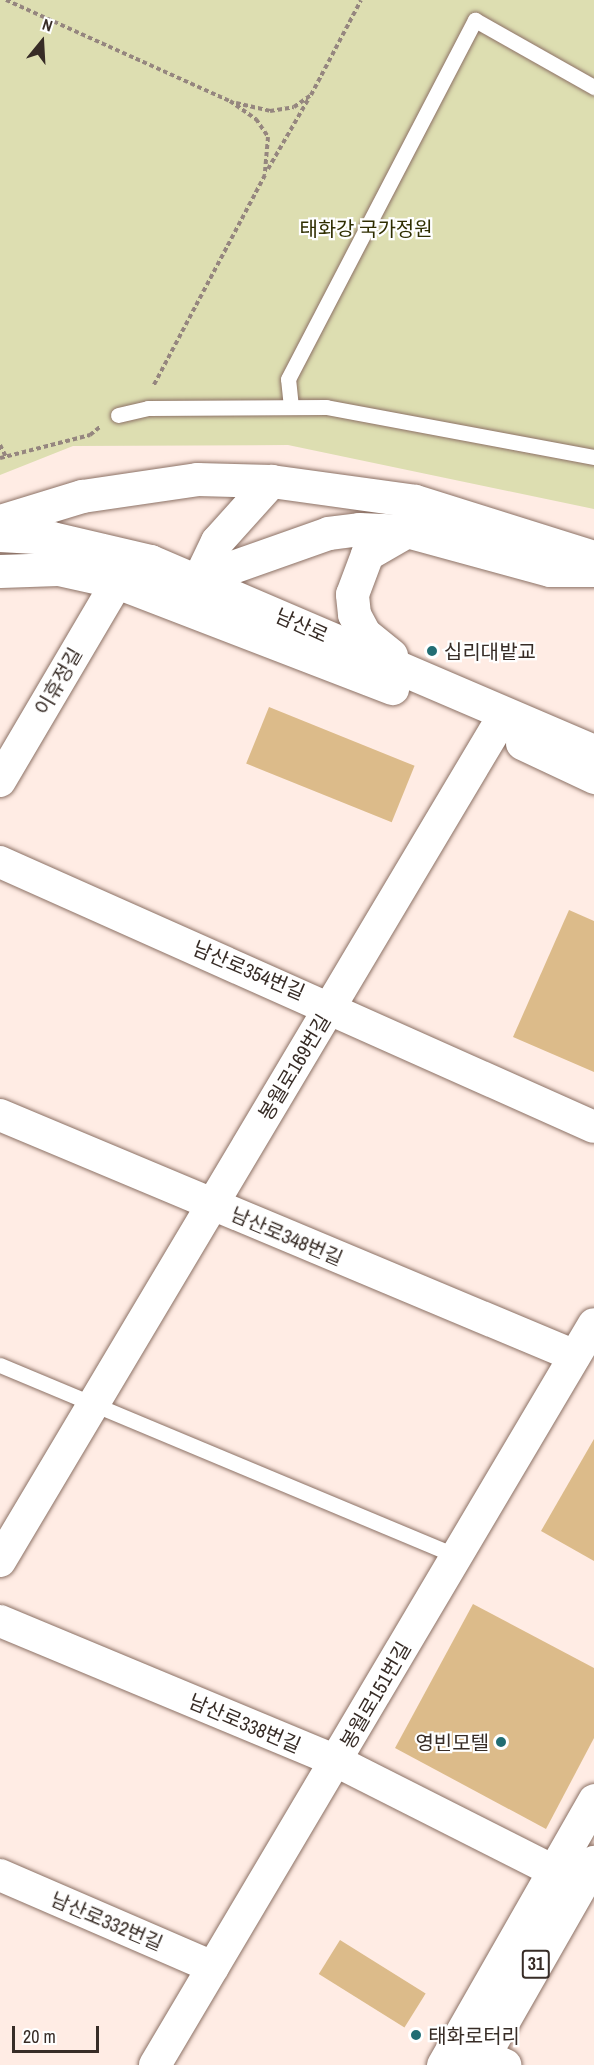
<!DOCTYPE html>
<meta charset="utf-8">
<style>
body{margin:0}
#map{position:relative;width:594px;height:2065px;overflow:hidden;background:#ffece4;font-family:"Archivo Narrow","Noto Sans KR",sans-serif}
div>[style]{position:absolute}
.green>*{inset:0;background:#dddeb1}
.building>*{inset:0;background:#dcbb8a;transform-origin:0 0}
.path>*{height:4px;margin-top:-2px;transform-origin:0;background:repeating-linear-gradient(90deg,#95867f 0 4.5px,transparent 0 7.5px)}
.roads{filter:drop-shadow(0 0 2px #8c7165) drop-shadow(0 0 2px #8c7165)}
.lane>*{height:15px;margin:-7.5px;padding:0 7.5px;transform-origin:7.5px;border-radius:7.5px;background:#fff}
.street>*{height:32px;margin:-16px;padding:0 16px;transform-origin:16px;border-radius:16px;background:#fff}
.secondary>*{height:33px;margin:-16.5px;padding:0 16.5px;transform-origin:16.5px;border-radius:16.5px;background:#fff}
.primary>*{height:33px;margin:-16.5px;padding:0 16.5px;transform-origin:16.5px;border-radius:16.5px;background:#fff}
.dots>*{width:16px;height:16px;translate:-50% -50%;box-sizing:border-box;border:3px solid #fff;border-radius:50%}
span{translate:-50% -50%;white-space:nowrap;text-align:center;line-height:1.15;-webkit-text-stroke:4.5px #fff;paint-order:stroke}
.shield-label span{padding:2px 4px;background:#fff;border:2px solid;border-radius:4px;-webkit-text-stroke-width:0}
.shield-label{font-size:18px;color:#372c26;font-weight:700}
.park-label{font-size:20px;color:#2f2e01}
.street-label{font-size:20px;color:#372c26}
.poi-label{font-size:20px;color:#372c26}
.left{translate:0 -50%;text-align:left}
.right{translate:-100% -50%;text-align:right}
.north{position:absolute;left:12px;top:12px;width:60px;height:60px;-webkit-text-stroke:4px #fff;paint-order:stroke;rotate:18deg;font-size:16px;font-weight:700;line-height:24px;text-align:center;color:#372c26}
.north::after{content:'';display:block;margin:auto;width:21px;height:27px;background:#372c26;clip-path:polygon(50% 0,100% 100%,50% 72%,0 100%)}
.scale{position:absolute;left:12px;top:2026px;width:87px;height:27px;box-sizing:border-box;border:3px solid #372c26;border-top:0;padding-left:8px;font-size:18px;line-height:21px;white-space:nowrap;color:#372c26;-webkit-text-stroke:4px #fff;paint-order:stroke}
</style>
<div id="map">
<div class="green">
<i style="clip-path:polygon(0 0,594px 0,594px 509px,288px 445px,73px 446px,0 475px)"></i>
</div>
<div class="building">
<i style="left:269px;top:707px;width:157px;height:61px;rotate:22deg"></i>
<i style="clip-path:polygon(569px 910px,594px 921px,594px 1072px,513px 1037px)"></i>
<i style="clip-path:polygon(594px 1439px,594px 1561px,541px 1531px)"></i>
<i style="clip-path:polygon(473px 1604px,594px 1668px,594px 1738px,546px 1829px,395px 1748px)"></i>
<i style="left:340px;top:1940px;width:101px;height:40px;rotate:32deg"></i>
</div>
<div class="path">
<i style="left:6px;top:0;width:246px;rotate:24.3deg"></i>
<i style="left:230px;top:101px;width:32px;rotate:35deg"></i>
<i style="left:256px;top:119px;width:22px;rotate:56deg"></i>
<i style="left:268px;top:137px;width:38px;rotate:95deg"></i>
<i style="left:265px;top:175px;width:238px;rotate:117.9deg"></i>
<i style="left:236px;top:103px;width:35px;rotate:13deg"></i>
<i style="left:270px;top:111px;width:24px;rotate:-9deg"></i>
<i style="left:294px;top:107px;width:21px;rotate:-35deg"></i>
<i style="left:311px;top:95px;width:107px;rotate:-62.2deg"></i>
<i style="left:268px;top:169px;width:82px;rotate:-60deg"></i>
<i style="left:0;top:445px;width:13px;rotate:63deg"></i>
<i style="left:0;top:458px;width:93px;rotate:-14.3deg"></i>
<i style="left:90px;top:435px;width:13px;rotate:-39deg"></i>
</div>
<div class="roads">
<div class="lane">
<i style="left:291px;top:407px;width:28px;rotate:-96deg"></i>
<i style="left:288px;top:379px;width:405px;rotate:-62.5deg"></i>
<i style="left:475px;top:20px;width:137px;rotate:29.4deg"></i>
<i style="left:118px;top:415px;width:31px;rotate:-13deg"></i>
<i style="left:148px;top:408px;width:178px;rotate:-0.3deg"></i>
<i style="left:326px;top:407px;width:273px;rotate:10.6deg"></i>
<i style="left:0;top:1365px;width:494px;rotate:22.7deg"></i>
</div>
<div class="street">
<i style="left:0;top:781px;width:231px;rotate:-59.5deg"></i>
<i style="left:0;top:862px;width:650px;rotate:24.04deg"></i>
<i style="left:0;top:1115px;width:623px;rotate:22.74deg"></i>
<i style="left:0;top:1561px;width:967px;rotate:-59.22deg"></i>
<i style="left:0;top:1621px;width:364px;rotate:22.6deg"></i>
<i style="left:336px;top:1761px;width:270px;rotate:26.8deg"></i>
<i style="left:0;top:1875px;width:232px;rotate:23.4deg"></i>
<i style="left:459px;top:2044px;width:51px;rotate:24.5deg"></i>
<i style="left:155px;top:2065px;width:861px;rotate:-59.36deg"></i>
</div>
<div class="secondary">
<i style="left:0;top:521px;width:86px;rotate:-17deg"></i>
<i style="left:82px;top:496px;width:116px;rotate:-8.4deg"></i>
<i style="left:197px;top:479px;width:74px;rotate:1.5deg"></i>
<i style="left:271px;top:481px;width:145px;rotate:7.9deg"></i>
<i style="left:415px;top:501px;width:188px;rotate:17.4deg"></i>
<i style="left:0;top:535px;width:52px;rotate:3.3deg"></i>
<i style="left:52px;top:538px;width:101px;rotate:13.2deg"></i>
<i style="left:150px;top:561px;width:483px;rotate:23.2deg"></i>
<i style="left:0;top:571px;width:58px;rotate:-2deg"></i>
<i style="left:58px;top:569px;width:60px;rotate:12.4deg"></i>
<i style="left:117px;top:582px;width:295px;rotate:21.1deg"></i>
<i style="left:187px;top:583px;width:150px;rotate:-19.5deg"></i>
<i style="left:328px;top:533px;width:31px;rotate:-7deg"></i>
<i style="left:359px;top:529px;width:48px;rotate:2.4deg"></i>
<i style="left:407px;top:531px;width:148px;rotate:15.3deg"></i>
<i style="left:550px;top:570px;width:44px"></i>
<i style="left:193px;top:591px;width:55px;rotate:-64.4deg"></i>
<i style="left:217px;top:541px;width:81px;rotate:-48deg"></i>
<i style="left:391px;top:655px;width:35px;rotate:-141deg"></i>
<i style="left:364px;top:633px;width:21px;rotate:-118deg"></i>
<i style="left:354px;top:614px;width:20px;rotate:-96deg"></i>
<i style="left:352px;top:594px;width:43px;rotate:-69.4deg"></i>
<i style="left:367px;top:554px;width:46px;rotate:-29.9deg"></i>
<i style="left:522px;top:743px;width:80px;rotate:25.3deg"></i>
</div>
<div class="primary">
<i style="left:443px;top:2065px;width:305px;rotate:-60.3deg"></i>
<i style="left:478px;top:2065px;width:234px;rotate:-60.3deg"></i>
</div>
</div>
<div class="dots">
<i style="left:432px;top:651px;background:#226d73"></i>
<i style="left:501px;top:1742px;background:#226d73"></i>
<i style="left:416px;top:2035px;background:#226d73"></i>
</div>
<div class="shield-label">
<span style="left:536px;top:1964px">31</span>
</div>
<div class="park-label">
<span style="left:366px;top:228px">태화강 국가정원</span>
</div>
<div class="street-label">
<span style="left:302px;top:625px;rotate:24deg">남산로</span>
<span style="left:58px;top:681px;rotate:-60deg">이휴정길</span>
<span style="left:249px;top:970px;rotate:23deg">남산로354번길</span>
<span style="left:294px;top:1067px;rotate:-59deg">봉월로169번길</span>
<span style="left:287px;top:1236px;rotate:23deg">남산로348번길</span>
<span style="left:375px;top:1695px;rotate:-60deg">봉월로151번길</span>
<span style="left:245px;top:1723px;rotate:23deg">남산로338번길</span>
<span style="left:107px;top:1921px;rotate:23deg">남산로332번길</span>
</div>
<div class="poi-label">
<span class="left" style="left:444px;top:651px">십리대밭교</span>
<span class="right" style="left:489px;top:1742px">영빈모텔</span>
<span class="left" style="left:428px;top:2035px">태화로터리</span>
</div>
<div class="north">N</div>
<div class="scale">20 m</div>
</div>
